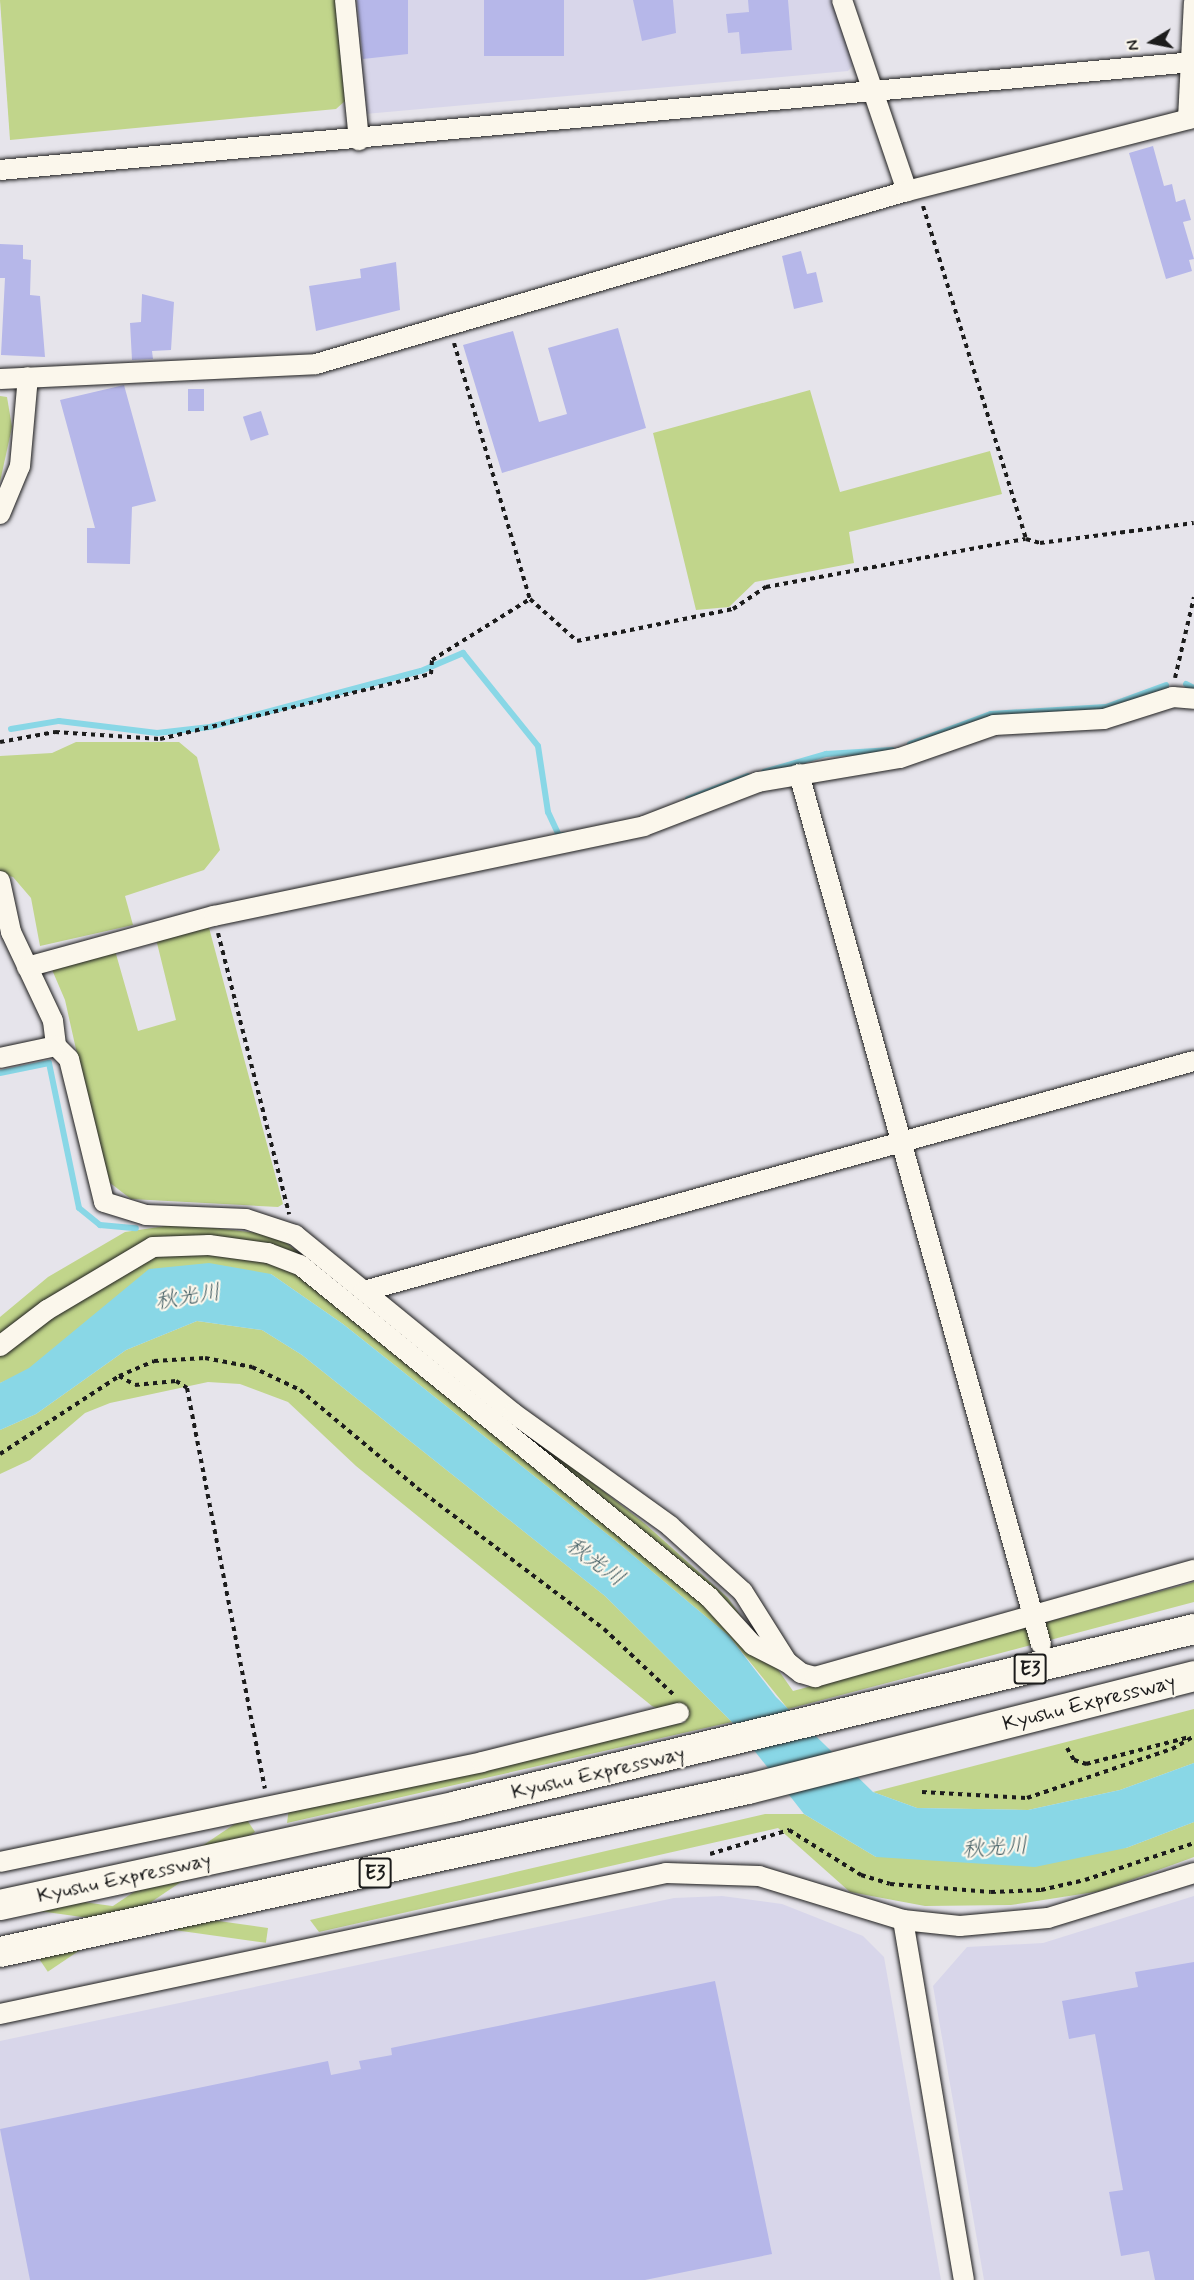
<!DOCTYPE html>
<meta charset="utf-8">
<style>
body{margin:0}
#map{position:relative;width:1194px;height:2280px;overflow:hidden;background:#e6e4eb;font-family:Mynerve,"Klee One",sans-serif}
div>[style]{position:absolute}
.built>*{inset:0;background:#d8d6ea}
.green>*{inset:0;background:#c1d58b;transform-origin:0 0}
.water>*{inset:0;background:#89d7e6}
.stream>*{height:6px;margin:-3px;padding:0 3px;transform-origin:3px;border-radius:3px;background:#89d7e6}
.building>*{inset:0;background:#b6b7e9;transform-origin:0 0}
.path>*{height:4px;margin-top:-2px;transform-origin:0;background:repeating-linear-gradient(90deg,#1c1c1c 0 4.5px,transparent 0 9px)}
.roads{filter:drop-shadow(0 0 2px #1c1c1c) drop-shadow(0 0 2px #1c1c1c)}
.minor>*{height:20px;margin:-10px;padding:0 10px;transform-origin:10px;border-radius:10px;background:#fbf7ec}
.highway>*{height:30px;margin:-15px;padding:0 15px;transform-origin:15px;border-radius:15px;background:#fbf7ec}
span{translate:-50% -50%;white-space:nowrap;text-align:center;line-height:1.15;-webkit-text-stroke:4.5px #fbf7ec;paint-order:stroke}
.shield-label span{padding:2px 4px;background:#fbf7ec;border:2px solid;border-radius:4px;-webkit-text-stroke-width:0}
.shield-label{font-size:20px;color:#1c1c1c;font-weight:700}
.street-label{font-size:21px;color:#1c1c1c}
.water-label{font-size:22px;color:#425d63;font-style:italic}
.north{position:absolute;left:1122px;top:12px;width:60px;height:60px;-webkit-text-stroke:4px #fbf7ec;paint-order:stroke;rotate:260deg;font-size:16px;font-weight:700;line-height:24px;text-align:center;color:#1c1c1c}
.north::after{content:'';display:block;margin:auto;width:21px;height:27px;background:#1c1c1c;clip-path:polygon(50% 0,100% 100%,50% 72%,0 100%)}
</style>
<div id="map">
<div class="built">
<i style="clip-path:polygon(354px 0,834px 0,853px 65px,848px 71px,365px 114px)"></i>
<i style="clip-path:polygon(722px 1896px,782px 1904px,863px 1936px,884px 1957px,941px 2280px,0 2280px,0 2041px,674px 1898px)"></i>
<i style="clip-path:polygon(1194px 1896px,1194px 2280px,984px 2280px,933px 1986px,967px 1947px,1043px 1943px)"></i>
</div>
<div class="green">
<i style="clip-path:polygon(0 0,335px 0,345px 101px,336px 109px,10px 140px)"></i>
<i style="clip-path:polygon(810px 390px,840px 492px,990px 451px,1002px 494px,849px 532px,854px 563px,755px 582px,729px 607px,696px 610px,653px 433px)"></i>
<i style="clip-path:polygon(0 396px,7px 397px,12px 427px,0 482px)"></i>
<i style="clip-path:polygon(76px 742px,179px 742px,197px 757px,220px 850px,204px 870px,125px 896px,133px 925px,40px 946px,31px 898px,13px 877px,0 874px,0 756px,52px 753px)"></i>
<i style="clip-path:polygon(208px 924px,283px 1204px,278px 1207px,131px 1199px,105px 1179px,65px 1000px,50px 965px,114px 947px,138px 1031px,176px 1020px,156px 939px)"></i>
<i style="clip-path:polygon(179px 1224px,276px 1235px,644px 1523px,728px 1598px,793px 1691px,1194px 1582px,1194px 1602px,788px 1709px,729px 1636px,617px 1542px,343px 1324px,271px 1274px,0 1383px,0 1317px,48px 1277px,125px 1232px)"></i>
<i style="clip-path:polygon(197px 1321px,262px 1330px,302px 1355px,605px 1596px,732px 1722px,287px 1823px,289px 1808px,686px 1722px,652px 1706px,356px 1466px,288px 1402px,240px 1384px,208px 1382px,110px 1403px,85px 1413px,30px 1460px,0 1474px,0 1430px,36px 1414px,126px 1350px)"></i>
<i style="clip-path:polygon(1194px 1709px,1194px 1763px,1120px 1790px,1028px 1810px,917px 1808px,873px 1792px)"></i>
<i style="clip-path:polygon(765px 1814px,804px 1814px,876px 1857px,1126px 1848px,1194px 1822px,1194px 1857px,1101px 1891px,1011px 1905px,925px 1906px,850px 1892px,778px 1828px,319px 1932px,310px 1920px)"></i>
<i style="left:245px;top:1817px;width:18px;height:250px;rotate:56deg"></i>
<i style="left:268px;top:1928px;width:15px;height:274px;rotate:98deg"></i>
</div>
<div class="water">
<i style="clip-path:polygon(209px 1263px,271px 1274px,343px 1324px,617px 1542px,729px 1636px,776px 1697px,873px 1792px,917px 1808px,1028px 1810px,1120px 1790px,1194px 1763px,1194px 1822px,1126px 1848px,1035px 1867px,876px 1857px,804px 1814px,732px 1722px,605px 1596px,302px 1355px,262px 1330px,197px 1321px,126px 1350px,36px 1414px,0 1430px,0 1383px,29px 1368px,149px 1269px)"></i>
</div>
<div class="stream">
<i style="left:1186px;top:684px;width:9px;rotate:27deg"></i>
<i style="left:11px;top:729px;width:49px;rotate:-9.5deg"></i>
<i style="left:59px;top:721px;width:99px;rotate:7deg"></i>
<i style="left:157px;top:733px;width:53px;rotate:-6.5deg"></i>
<i style="left:210px;top:727px;width:218px;rotate:-14.9deg"></i>
<i style="left:421px;top:671px;width:46px;rotate:-23.2deg"></i>
<i style="left:463px;top:653px;width:119px;rotate:51.1deg"></i>
<i style="left:538px;top:746px;width:67px;rotate:81.4deg"></i>
<i style="left:548px;top:812px;width:26px;rotate:65deg"></i>
<i style="left:559px;top:836px;width:5px;rotate:-11deg"></i>
<i style="left:910px;top:744px;width:86px;rotate:-20.3deg"></i>
<i style="left:991px;top:714px;width:115px;rotate:-3.5deg"></i>
<i style="left:1106px;top:707px;width:64px;rotate:-20.1deg"></i>
<i style="left:764px;top:772px;width:65px;rotate:-16.2deg"></i>
<i style="left:826px;top:754px;width:66px;rotate:-3.5deg"></i>
<i style="left:688px;top:799px;width:64px;rotate:-21deg"></i>
<i style="left:0;top:1073px;width:50px;rotate:-11.5deg"></i>
<i style="left:49px;top:1063px;width:148px;rotate:78.3deg"></i>
<i style="left:79px;top:1208px;width:27px;rotate:39deg"></i>
<i style="left:100px;top:1225px;width:36px;rotate:5deg"></i>
</div>
<div class="building">
<i style="clip-path:polygon(357px 0,408px 0,408px 54px,363px 59px)"></i>
<i style="left:484px;top:0;width:80px;height:56px"></i>
<i style="clip-path:polygon(633px 0,673px 0,676px 33px,642px 41px)"></i>
<i style="clip-path:polygon(748px 0,788px 0,792px 50px,741px 54px,739px 32px,728px 33px,726px 14px,749px 12px)"></i>
<i style="clip-path:polygon(1153px 146px,1164px 186px,1172px 184px,1176px 202px,1185px 199px,1191px 220px,1183px 222px,1194px 259px,1189px 260px,1192px 271px,1166px 279px,1129px 153px)"></i>
<i style="clip-path:polygon(0 244px,23px 245px,23px 259px,31px 260px,30px 295px,40px 296px,45px 357px,1px 355px,5px 278px,0 278px)"></i>
<i style="clip-path:polygon(801px 251px,807px 274px,816px 272px,823px 302px,794px 309px,782px 256px)"></i>
<i style="clip-path:polygon(396px 262px,400px 310px,316px 331px,309px 286px,361px 278px,360px 269px)"></i>
<i style="clip-path:polygon(142px 294px,174px 302px,171px 350px,152px 351px,153px 359px,132px 360px,130px 323px,141px 322px)"></i>
<i style="clip-path:polygon(618px 328px,646px 428px,502px 473px,463px 345px,513px 331px,539px 422px,567px 414px,548px 348px)"></i>
<i style="clip-path:polygon(124px 385px,156px 501px,132px 507px,130px 564px,87px 563px,87px 528px,95px 528px,60px 400px)"></i>
<i style="left:188px;top:389px;width:16px;height:22px"></i>
<i style="left:261px;top:411px;width:25px;height:19px;rotate:72deg"></i>
<i style="clip-path:polygon(1194px 1962px,1194px 2280px,1155px 2280px,1149px 2251px,1121px 2256px,1109px 2192px,1123px 2190px,1095px 2034px,1069px 2039px,1062px 2001px,1138px 1987px,1135px 1972px)"></i>
<i style="clip-path:polygon(715px 1981px,772px 2254px,645px 2280px,30px 2280px,0 2129px,328px 2061px,331px 2075px,361px 2069px,359px 2061px,392px 2055px,391px 2048px)"></i>
</div>
<div class="path">
<i style="left:923px;top:206px;width:349px;rotate:72.8deg"></i>
<i style="left:1026px;top:539px;width:15px;rotate:16deg"></i>
<i style="left:1040px;top:543px;width:155px;rotate:-7.4deg"></i>
<i style="left:454px;top:343px;width:267px;rotate:73.5deg"></i>
<i style="left:530px;top:599px;width:63px;rotate:41.8deg"></i>
<i style="left:577px;top:641px;width:159px;rotate:-11.6deg"></i>
<i style="left:733px;top:609px;width:40px;rotate:-34deg"></i>
<i style="left:766px;top:587px;width:264px;rotate:-10.5deg"></i>
<i style="left:1175px;top:678px;width:83px;rotate:-76.8deg"></i>
<i style="left:0;top:742px;width:56px;rotate:-10.3deg"></i>
<i style="left:55px;top:732px;width:105px;rotate:3.8deg"></i>
<i style="left:160px;top:739px;width:279px;rotate:-13.5deg"></i>
<i style="left:431px;top:674px;width:14px;rotate:-86deg"></i>
<i style="left:432px;top:660px;width:115px;rotate:-31.9deg"></i>
<i style="left:218px;top:933px;width:290px;rotate:75.8deg"></i>
<i style="left:119px;top:1376px;width:18px;rotate:29deg"></i>
<i style="left:135px;top:1385px;width:41px;rotate:-5.6deg"></i>
<i style="left:176px;top:1381px;width:13px;rotate:32deg"></i>
<i style="left:187px;top:1388px;width:408px;rotate:79deg"></i>
<i style="left:0;top:1454px;width:142px;rotate:-33.2deg"></i>
<i style="left:119px;top:1376px;width:38px;rotate:-23deg"></i>
<i style="left:154px;top:1361px;width:51px;rotate:-3.4deg"></i>
<i style="left:205px;top:1358px;width:48px;rotate:10.8deg"></i>
<i style="left:252px;top:1367px;width:53px;rotate:25.6deg"></i>
<i style="left:300px;top:1390px;width:153px;rotate:39.9deg"></i>
<i style="left:417px;top:1488px;width:234px;rotate:37deg"></i>
<i style="left:604px;top:1629px;width:98px;rotate:43.3deg"></i>
<i style="left:1067px;top:1748px;width:14px;rotate:60deg"></i>
<i style="left:1074px;top:1760px;width:13px;rotate:18deg"></i>
<i style="left:1086px;top:1764px;width:107px;rotate:-14.6deg"></i>
<i style="left:922px;top:1792px;width:105px;rotate:3.3deg"></i>
<i style="left:1027px;top:1798px;width:153px;rotate:-18.7deg"></i>
<i style="left:1172px;top:1749px;width:24px;rotate:-30deg"></i>
<i style="left:710px;top:1854px;width:83px;rotate:-16.9deg"></i>
<i style="left:789px;top:1830px;width:85px;rotate:32deg"></i>
<i style="left:861px;top:1875px;width:30px;rotate:17deg"></i>
<i style="left:890px;top:1884px;width:101px;rotate:4.5deg"></i>
<i style="left:991px;top:1892px;width:50px;rotate:-2.3deg"></i>
<i style="left:1041px;top:1890px;width:45px;rotate:-12.8deg"></i>
<i style="left:1085px;top:1880px;width:115px;rotate:-18.7deg"></i>
</div>
<div class="roads">
<div class="minor">
<i style="left:345px;top:0;width:141px;rotate:84.3deg"></i>
<i style="left:842px;top:0;width:202px;rotate:71.2deg"></i>
<i style="left:1188px;top:119px;width:117px;rotate:-87.1deg"></i>
<i style="left:0;top:170px;width:1199px;rotate:-5.17deg"></i>
<i style="left:0;top:379px;width:316px;rotate:-2.7deg"></i>
<i style="left:316px;top:364px;width:616px;rotate:-16.32deg"></i>
<i style="left:907px;top:191px;width:296px;rotate:-14.3deg"></i>
<i style="left:0;top:514px;width:52px;rotate:-67.4deg"></i>
<i style="left:20px;top:466px;width:89px;rotate:-84.9deg"></i>
<i style="left:799px;top:774px;width:903px;rotate:74.46deg"></i>
<i style="left:0;top:881px;width:52px;rotate:77.8deg"></i>
<i style="left:11px;top:932px;width:98px;rotate:64.7deg"></i>
<i style="left:53px;top:1021px;width:25px;rotate:83deg"></i>
<i style="left:56px;top:1046px;width:18px;rotate:45deg"></i>
<i style="left:69px;top:1059px;width:147px;rotate:76.2deg"></i>
<i style="left:104px;top:1202px;width:44px;rotate:17.2deg"></i>
<i style="left:146px;top:1215px;width:100px;rotate:2.3deg"></i>
<i style="left:246px;top:1219px;width:52px;rotate:18.1deg"></i>
<i style="left:295px;top:1235px;width:281px;rotate:39.2deg"></i>
<i style="left:513px;top:1413px;width:193px;rotate:35.7deg"></i>
<i style="left:670px;top:1526px;width:98px;rotate:42.1deg"></i>
<i style="left:743px;top:1592px;width:83px;rotate:57.8deg"></i>
<i style="left:787px;top:1662px;width:18px;rotate:38deg"></i>
<i style="left:801px;top:1673px;width:15px;rotate:16deg"></i>
<i style="left:815px;top:1677px;width:394px;rotate:-15.8deg"></i>
<i style="left:27px;top:967px;width:194px;rotate:-15.3deg"></i>
<i style="left:214px;top:916px;width:439px;rotate:-11.8deg"></i>
<i style="left:644px;top:826px;width:122px;rotate:-21.1deg"></i>
<i style="left:758px;top:782px;width:144px;rotate:-9.6deg"></i>
<i style="left:900px;top:758px;width:100px;rotate:-19.3deg"></i>
<i style="left:994px;top:725px;width:110px;rotate:-3.1deg"></i>
<i style="left:1104px;top:719px;width:72px;rotate:-17.7deg"></i>
<i style="left:1173px;top:697px;width:21px;rotate:5deg"></i>
<i style="left:0;top:1058px;width:57px;rotate:-12.1deg"></i>
<i style="left:364px;top:1291px;width:861px;rotate:-15.49deg"></i>
<i style="left:0;top:1346px;width:59px;rotate:-37.5deg"></i>
<i style="left:47px;top:1310px;width:123px;rotate:-30.7deg"></i>
<i style="left:153px;top:1247px;width:56px;rotate:-2deg"></i>
<i style="left:209px;top:1245px;width:60px;rotate:7.7deg"></i>
<i style="left:268px;top:1253px;width:34px;rotate:21deg"></i>
<i style="left:300px;top:1265px;width:527px;rotate:39.07deg"></i>
<i style="left:709px;top:1597px;width:65px;rotate:47.5deg"></i>
<i style="left:753px;top:1645px;width:38px;rotate:27deg"></i>
<i style="left:0;top:1862px;width:492px;rotate:-11.7deg"></i>
<i style="left:482px;top:1762px;width:203px;rotate:-14deg"></i>
<i style="left:903px;top:1920px;width:365px;rotate:80.4deg"></i>
<i style="left:0;top:2014px;width:681px;rotate:-11.95deg"></i>
<i style="left:666px;top:1873px;width:93px;rotate:1.8deg"></i>
<i style="left:759px;top:1876px;width:151px;rotate:17deg"></i>
<i style="left:903px;top:1920px;width:57px;rotate:6deg"></i>
<i style="left:960px;top:1926px;width:88px;rotate:-5.2deg"></i>
<i style="left:1048px;top:1918px;width:153px;rotate:-17.1deg"></i>
</div>
<div class="highway">
<i style="left:0;top:1905px;width:468px;rotate:-12.2deg"></i>
<i style="left:457px;top:1806px;width:758px;rotate:-13.5deg"></i>
<i style="left:0;top:1952px;width:766px;rotate:-12.29deg"></i>
<i style="left:748px;top:1789px;width:460px;rotate:-14.2deg"></i>
</div>
</div>
<div class="shield-label">
<span style="left:1030px;top:1669px">E3</span>
<span style="left:375px;top:1873px">E3</span>
</div>
<div class="street-label">
<span style="left:1089px;top:1703px;rotate:-14deg">Kyushu Expressway</span>
<span style="left:598px;top:1773px;rotate:-13deg">Kyushu Expressway</span>
<span style="left:124px;top:1878px;rotate:-12deg">Kyushu Expressway</span>
</div>
<div class="water-label">
<span style="left:188px;top:1298px;rotate:-9deg">秋光川</span>
<span style="left:595px;top:1563px;rotate:36deg">秋光川</span>
<span style="left:995px;top:1849px;rotate:-4deg">秋光川</span>
</div>
<div class="north">N</div>
</div>
